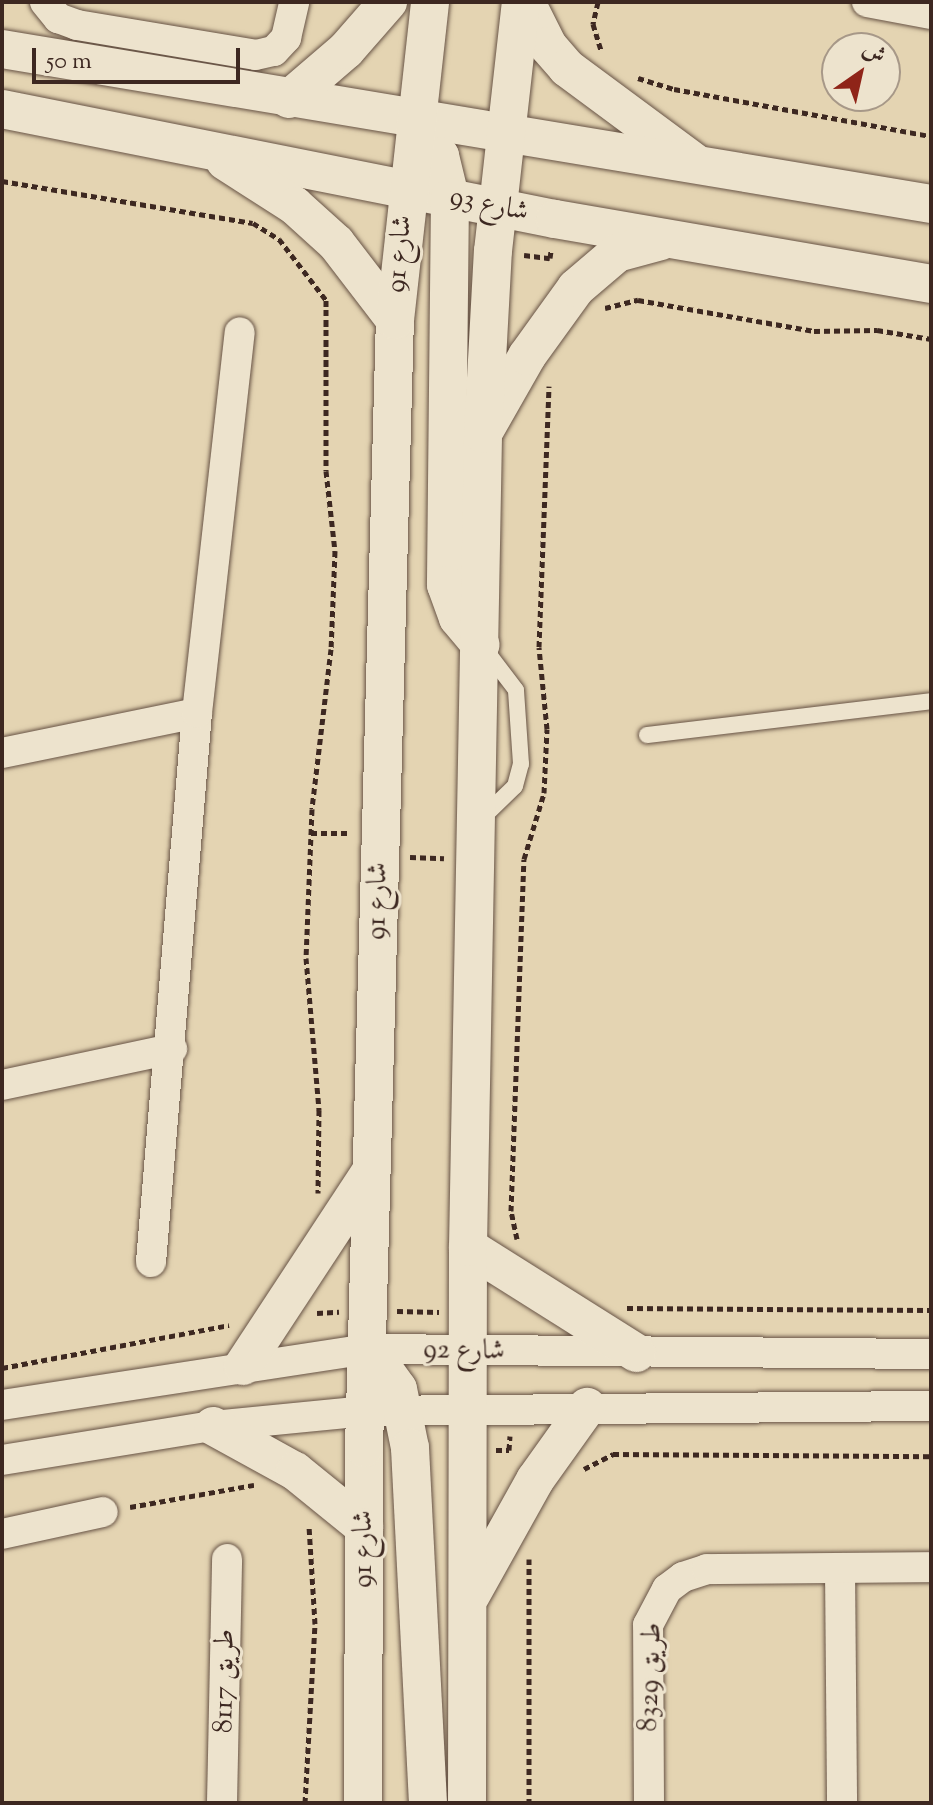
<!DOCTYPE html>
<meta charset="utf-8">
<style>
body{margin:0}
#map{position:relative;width:933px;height:1805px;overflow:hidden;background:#e4d4b2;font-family:"Sorts Mill Goudy",Amiri,serif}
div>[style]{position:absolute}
.path>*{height:5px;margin-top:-2.5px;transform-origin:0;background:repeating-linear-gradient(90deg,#3d2821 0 6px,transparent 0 10px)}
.roads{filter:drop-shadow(0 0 2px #675345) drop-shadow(0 0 2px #675345)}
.service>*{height:16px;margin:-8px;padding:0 8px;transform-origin:8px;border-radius:8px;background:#ede3cd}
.minor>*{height:30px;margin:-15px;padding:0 15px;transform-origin:15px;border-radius:15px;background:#ede3cd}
.tertiary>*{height:38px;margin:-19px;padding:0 19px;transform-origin:19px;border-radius:19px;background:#ede3cd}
span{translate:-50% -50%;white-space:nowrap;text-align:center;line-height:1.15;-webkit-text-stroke:6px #ede3cd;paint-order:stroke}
.street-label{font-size:28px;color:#3d2821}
.frame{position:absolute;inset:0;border:4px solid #3d2821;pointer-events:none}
.north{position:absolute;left:821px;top:32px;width:80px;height:80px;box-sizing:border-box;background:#ede3cd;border:2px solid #a79888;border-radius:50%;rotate:34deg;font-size:22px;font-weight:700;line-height:32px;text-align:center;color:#3d2821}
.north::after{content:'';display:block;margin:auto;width:28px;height:36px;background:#8f2418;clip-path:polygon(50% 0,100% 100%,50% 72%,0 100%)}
.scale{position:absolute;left:32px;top:48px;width:208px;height:36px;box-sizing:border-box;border:4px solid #3d2821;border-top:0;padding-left:10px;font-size:24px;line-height:28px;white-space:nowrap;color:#3d2821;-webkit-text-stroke:6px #ede3cd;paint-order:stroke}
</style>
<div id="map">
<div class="path">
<i style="left:598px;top:2px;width:23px;rotate:103deg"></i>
<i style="left:593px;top:24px;width:28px;rotate:73deg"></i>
<i style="left:638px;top:78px;width:38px;rotate:17deg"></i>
<i style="left:674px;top:89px;width:261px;rotate:10.4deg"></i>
<i style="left:2px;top:181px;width:254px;rotate:9.5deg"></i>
<i style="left:253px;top:223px;width:31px;rotate:32deg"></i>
<i style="left:279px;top:239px;width:77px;rotate:52.4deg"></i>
<i style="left:326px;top:300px;width:171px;rotate:90deg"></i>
<i style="left:326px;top:471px;width:81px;rotate:83.6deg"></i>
<i style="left:335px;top:551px;width:98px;rotate:92.3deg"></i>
<i style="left:331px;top:649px;width:161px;rotate:96.8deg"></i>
<i style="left:312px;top:809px;width:149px;rotate:92.3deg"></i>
<i style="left:306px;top:958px;width:153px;rotate:85.1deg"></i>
<i style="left:319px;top:1110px;width:83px;rotate:90.7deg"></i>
<i style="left:524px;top:255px;width:26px;rotate:7deg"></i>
<i style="left:550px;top:258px;width:7px;rotate:-82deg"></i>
<i style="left:605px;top:308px;width:34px;rotate:-14deg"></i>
<i style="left:638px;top:300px;width:179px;rotate:10deg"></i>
<i style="left:814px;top:331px;width:63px;rotate:-0.9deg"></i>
<i style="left:877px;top:330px;width:55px;rotate:9.5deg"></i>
<i style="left:311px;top:833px;width:39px"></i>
<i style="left:410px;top:857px;width:34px;rotate:2deg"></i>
<i style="left:517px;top:1239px;width:29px;rotate:-102deg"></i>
<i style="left:511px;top:1211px;width:352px;rotate:-87.9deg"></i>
<i style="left:524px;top:859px;width:69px;rotate:-73.1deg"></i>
<i style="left:544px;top:793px;width:64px;rotate:-87.3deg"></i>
<i style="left:547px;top:729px;width:82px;rotate:-95.6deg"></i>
<i style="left:539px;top:647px;width:261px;rotate:-87.8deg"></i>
<i style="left:627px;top:1308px;width:304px;rotate:0.4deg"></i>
<i style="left:397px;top:1311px;width:42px;rotate:1.4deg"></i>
<i style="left:317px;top:1313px;width:22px;rotate:-3deg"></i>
<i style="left:2px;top:1368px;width:231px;rotate:-10.7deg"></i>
<i style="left:496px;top:1450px;width:13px"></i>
<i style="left:509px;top:1450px;width:14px;rotate:-86deg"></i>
<i style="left:584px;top:1469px;width:33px;rotate:-27deg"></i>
<i style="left:613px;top:1454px;width:318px;rotate:0.4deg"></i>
<i style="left:130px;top:1507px;width:126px;rotate:-10.1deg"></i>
<i style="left:529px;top:1559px;width:244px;rotate:90deg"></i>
<i style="left:305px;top:1803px;width:179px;rotate:-86.8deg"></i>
<i style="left:315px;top:1624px;width:99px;rotate:-93.5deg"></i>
</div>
<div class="roads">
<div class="service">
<i style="left:647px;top:735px;width:286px;rotate:-6.8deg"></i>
<i style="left:479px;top:821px;width:50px;rotate:-44.2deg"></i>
<i style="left:515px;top:786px;width:23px;rotate:-75deg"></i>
<i style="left:521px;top:764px;width:74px;rotate:-93.9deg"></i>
<i style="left:516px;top:690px;width:53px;rotate:-127.3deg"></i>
</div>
<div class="minor">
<i style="left:45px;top:2px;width:21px;rotate:51deg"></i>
<i style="left:58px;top:18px;width:20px;rotate:20deg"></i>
<i style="left:77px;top:25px;width:181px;rotate:9.5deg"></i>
<i style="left:256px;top:55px;width:18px;rotate:-13deg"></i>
<i style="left:274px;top:51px;width:18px;rotate:-47deg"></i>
<i style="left:286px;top:38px;width:37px;rotate:-77deg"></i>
<i style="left:867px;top:2px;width:65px;rotate:10.6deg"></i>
<i style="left:2px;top:753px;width:199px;rotate:-11.6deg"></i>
<i style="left:2px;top:1085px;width:174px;rotate:-12deg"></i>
<i style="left:151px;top:1262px;width:551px;rotate:-85.21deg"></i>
<i style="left:197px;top:713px;width:383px;rotate:-83.6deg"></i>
<i style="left:2px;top:1405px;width:371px;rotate:-8.7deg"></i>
<i style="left:369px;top:1349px;width:562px;rotate:0.51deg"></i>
<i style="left:2px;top:1460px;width:214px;rotate:-9.2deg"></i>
<i style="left:213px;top:1426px;width:154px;rotate:-5.6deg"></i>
<i style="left:366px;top:1411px;width:565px;rotate:-0.51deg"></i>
<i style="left:2px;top:1534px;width:103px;rotate:-12.3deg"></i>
<i style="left:840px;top:1568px;width:235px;rotate:89.5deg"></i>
<i style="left:222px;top:1803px;width:244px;rotate:-88.8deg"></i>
<i style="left:649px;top:1803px;width:178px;rotate:-90.3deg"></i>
<i style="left:648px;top:1625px;width:41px;rotate:-62.2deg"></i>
<i style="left:667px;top:1589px;width:20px;rotate:-37deg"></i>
<i style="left:683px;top:1577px;width:25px;rotate:-18deg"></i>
<i style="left:707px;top:1569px;width:224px;rotate:-0.5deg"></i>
</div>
<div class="tertiary">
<i style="left:526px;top:2px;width:49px;rotate:63.4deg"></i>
<i style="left:548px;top:46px;width:29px;rotate:49deg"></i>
<i style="left:567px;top:68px;width:158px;rotate:36.5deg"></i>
<i style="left:2px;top:49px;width:942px;rotate:9.47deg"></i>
<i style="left:289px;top:99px;width:75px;rotate:-40.7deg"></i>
<i style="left:346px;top:50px;width:64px;rotate:-48.8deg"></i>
<i style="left:2px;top:109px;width:564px;rotate:11.25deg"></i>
<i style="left:555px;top:219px;width:382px;rotate:9.8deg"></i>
<i style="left:415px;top:120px;width:44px;rotate:55.2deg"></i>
<i style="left:440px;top:156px;width:42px;rotate:76.3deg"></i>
<i style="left:450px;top:197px;width:388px;rotate:90.6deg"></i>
<i style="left:446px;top:585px;width:35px;rotate:70deg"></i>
<i style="left:458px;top:618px;width:35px;rotate:50deg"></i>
<i style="left:225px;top:161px;width:83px;rotate:32.7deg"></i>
<i style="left:295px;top:206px;width:55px;rotate:42.1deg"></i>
<i style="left:336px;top:243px;width:97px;rotate:52.5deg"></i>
<i style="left:486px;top:428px;width:83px;rotate:-60.3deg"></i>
<i style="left:527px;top:356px;width:84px;rotate:-54.2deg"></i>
<i style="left:576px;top:288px;width:54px;rotate:-40.5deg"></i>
<i style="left:617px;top:253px;width:46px;rotate:-15.3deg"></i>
<i style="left:468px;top:1247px;width:199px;rotate:32.2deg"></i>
<i style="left:369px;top:1349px;width:49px;rotate:54.1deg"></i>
<i style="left:398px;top:1389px;width:60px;rotate:78.5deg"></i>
<i style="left:410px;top:1448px;width:355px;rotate:87.1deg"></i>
<i style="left:243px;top:1366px;width:233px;rotate:-56.7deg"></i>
<i style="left:213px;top:1426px;width:94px;rotate:28.8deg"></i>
<i style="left:295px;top:1471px;width:89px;rotate:39.1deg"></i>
<i style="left:471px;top:1595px;width:132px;rotate:-60.9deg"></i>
<i style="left:535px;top:1480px;width:90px;rotate:-54.5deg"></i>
<i style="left:363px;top:1803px;width:355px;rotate:-89.8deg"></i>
<i style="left:364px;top:1448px;width:1128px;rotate:-88.43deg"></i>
<i style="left:395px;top:320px;width:320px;rotate:-83.7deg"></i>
<i style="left:467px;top:1803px;width:556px;rotate:-89.9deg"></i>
<i style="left:468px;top:1247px;width:813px;rotate:-88.94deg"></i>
<i style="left:483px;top:434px;width:183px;rotate:-86.9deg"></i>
<i style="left:493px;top:251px;width:251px;rotate:-83.6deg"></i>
</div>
</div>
<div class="street-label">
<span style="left:489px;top:205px;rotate:12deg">شارع 93</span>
<span style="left:400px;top:254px;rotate:-85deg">شارع 91</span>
<span style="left:378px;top:901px;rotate:-89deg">شارع 91</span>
<span style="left:464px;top:1351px;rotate:1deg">شارع 92</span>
<span style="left:364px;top:1549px;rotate:-90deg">شارع 91</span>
<span style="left:651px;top:1677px;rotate:-88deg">طريق 8329</span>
<span style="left:225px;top:1681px;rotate:-89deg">طريق 8117</span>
</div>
<div class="frame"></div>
<div class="north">ش</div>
<div class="scale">50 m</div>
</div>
